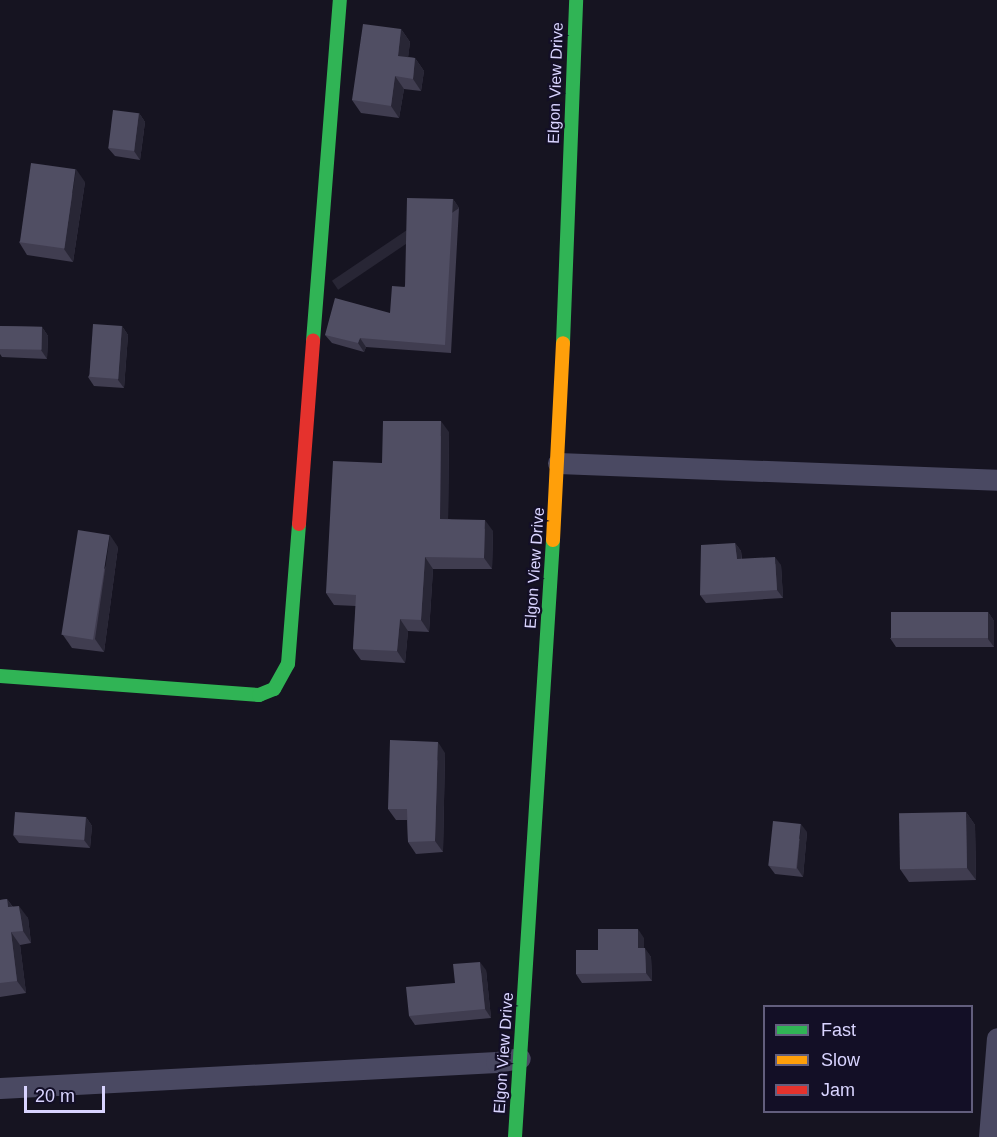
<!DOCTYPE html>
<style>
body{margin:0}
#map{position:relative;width:997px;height:1137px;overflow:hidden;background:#161421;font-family:Helvetica,sans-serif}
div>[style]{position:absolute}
.street>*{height:21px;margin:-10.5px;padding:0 10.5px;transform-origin:10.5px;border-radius:10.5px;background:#4a4962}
.fast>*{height:14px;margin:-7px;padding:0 7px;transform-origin:7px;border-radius:7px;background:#30b455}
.slow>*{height:14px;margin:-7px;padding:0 7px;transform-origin:7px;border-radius:7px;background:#ff9f0a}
.jam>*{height:14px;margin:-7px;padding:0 7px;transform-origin:7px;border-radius:7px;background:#e5322d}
.wall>*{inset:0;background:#403d50}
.shaded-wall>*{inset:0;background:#282635;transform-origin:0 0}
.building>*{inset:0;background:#504e63;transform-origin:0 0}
span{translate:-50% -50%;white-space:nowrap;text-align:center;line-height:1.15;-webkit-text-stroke:4.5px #130f26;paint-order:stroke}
.street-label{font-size:16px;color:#d9d4ff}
.legend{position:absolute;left:763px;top:1005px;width:210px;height:108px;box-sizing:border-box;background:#130f26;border:2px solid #625e7d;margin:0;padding:8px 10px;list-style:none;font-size:18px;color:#d9d4ff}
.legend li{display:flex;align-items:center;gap:12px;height:30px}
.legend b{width:30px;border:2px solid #625e7d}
.scale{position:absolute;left:24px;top:1086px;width:81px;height:27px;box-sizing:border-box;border:3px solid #d9d4ff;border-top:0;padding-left:8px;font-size:18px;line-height:21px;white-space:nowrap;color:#d9d4ff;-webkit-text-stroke:4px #130f26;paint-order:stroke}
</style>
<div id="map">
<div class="street">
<i style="left:558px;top:463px;width:439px;rotate:2.2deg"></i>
<i style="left:0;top:1088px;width:497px;rotate:-3deg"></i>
<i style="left:496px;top:1062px;width:24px;rotate:-9deg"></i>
<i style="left:989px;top:1137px;width:99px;rotate:-85.4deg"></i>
</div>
<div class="fast">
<i style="left:313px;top:341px;width:342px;rotate:-85.5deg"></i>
<i style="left:563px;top:343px;width:343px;rotate:-87.8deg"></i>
<i style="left:0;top:676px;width:260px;rotate:4.2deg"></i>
<i style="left:259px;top:695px;width:16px;rotate:-22deg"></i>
<i style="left:274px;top:689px;width:29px;rotate:-61deg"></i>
<i style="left:288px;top:664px;width:140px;rotate:-85.5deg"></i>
<i style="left:515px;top:1137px;width:598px;rotate:-86.36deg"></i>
</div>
<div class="slow">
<i style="left:553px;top:540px;width:197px;rotate:-87.1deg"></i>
</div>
<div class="jam">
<i style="left:299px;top:524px;width:184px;rotate:-85.6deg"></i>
</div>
<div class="wall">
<i style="clip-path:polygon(401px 29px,410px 42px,408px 57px,415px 58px,424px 71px,421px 91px,404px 89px,399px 118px,361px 113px,352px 100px)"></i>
<i style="clip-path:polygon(139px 113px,145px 122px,140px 160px,115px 156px,108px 148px)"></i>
<i style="clip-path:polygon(85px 182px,73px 262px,27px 255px,19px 242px)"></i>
<i style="clip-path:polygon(453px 199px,459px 208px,451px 353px,366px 347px,364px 352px,332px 343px,325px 335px,390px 313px)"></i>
<i style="clip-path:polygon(0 326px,42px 327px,48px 336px,47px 359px,2px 357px,0 354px)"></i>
<i style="clip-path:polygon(122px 326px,128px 335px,124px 388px,94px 386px,88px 377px)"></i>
<i style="clip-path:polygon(449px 432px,448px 519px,493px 531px,492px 569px,433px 569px,429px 632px,408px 631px,405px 663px,361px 660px,353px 649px,356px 606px,334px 605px,326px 593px,382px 463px)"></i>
<i style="clip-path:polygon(735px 543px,741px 551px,742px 559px,781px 565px,783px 598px,706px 603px,700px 595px)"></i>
<i style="clip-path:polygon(118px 547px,104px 652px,72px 648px,63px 635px)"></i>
<i style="clip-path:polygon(988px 612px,994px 621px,994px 647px,896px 647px,890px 638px)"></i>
<i style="clip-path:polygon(445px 753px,443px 852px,416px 854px,408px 842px,407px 820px,396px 820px,388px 809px)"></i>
<i style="clip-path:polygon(966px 812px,975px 825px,976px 880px,909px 882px,900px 869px)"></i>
<i style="clip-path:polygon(86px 817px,92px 826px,90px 848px,19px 843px,13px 835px)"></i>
<i style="clip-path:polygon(807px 832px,803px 877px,775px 874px,769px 866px)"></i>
<i style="clip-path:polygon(7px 899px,13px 907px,28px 918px,31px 943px,20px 945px,26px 993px,0 997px,0 900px)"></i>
<i style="clip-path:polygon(644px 938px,644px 948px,651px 957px,652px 981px,582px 983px,576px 974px,598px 950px)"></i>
<i style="clip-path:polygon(486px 970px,491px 1018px,415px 1025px,409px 1016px)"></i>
</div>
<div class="shaded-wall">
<i style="clip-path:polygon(401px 29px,410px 42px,407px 68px,398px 56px)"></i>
<i style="clip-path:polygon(415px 58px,424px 71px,421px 91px,413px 79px)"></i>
<i style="clip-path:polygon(395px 76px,404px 89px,399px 118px,391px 106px)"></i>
<i style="clip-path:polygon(139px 113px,145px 122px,140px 160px,134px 151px)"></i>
<i style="clip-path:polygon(76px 169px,85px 182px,73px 262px,64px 249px)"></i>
<i style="left:453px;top:199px;width:11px;height:146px;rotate:56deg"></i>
<i style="clip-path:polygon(122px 326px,128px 335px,124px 388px,118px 380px)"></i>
<i style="clip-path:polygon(42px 327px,48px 336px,47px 359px,41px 350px)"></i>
<i style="clip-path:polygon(360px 338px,366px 347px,364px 352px,358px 343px)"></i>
<i style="clip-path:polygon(441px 421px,449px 432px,448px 531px,440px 519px)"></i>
<i style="clip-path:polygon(485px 520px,493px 531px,492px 569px,484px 558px)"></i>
<i style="clip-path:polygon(110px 535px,118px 547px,104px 652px,95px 639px)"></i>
<i style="clip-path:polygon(735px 543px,741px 551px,742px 567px,737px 559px)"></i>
<i style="clip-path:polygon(425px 557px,433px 569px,429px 632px,421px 620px)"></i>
<i style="clip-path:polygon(775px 557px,781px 565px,783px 598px,777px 590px)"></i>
<i style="clip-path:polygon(988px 612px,994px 621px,994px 647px,988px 639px)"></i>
<i style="clip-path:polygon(400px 619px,408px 631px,405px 663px,397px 651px)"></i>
<i style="clip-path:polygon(438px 742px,445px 753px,443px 852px,435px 841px)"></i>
<i style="clip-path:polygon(966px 812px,975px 825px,976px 880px,967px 868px)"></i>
<i style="clip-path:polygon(86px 817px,92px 826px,90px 848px,84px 840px)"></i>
<i style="clip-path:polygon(801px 824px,807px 832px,803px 877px,797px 868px)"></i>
<i style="clip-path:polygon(7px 899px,16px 912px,8px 907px)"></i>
<i style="clip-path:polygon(19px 906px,28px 918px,31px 943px,23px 931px)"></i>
<i style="clip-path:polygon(638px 929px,644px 938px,644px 957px,638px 948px)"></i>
<i style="clip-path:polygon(11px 932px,20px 945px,26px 993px,17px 981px)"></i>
<i style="clip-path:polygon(645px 948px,651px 957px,652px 981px,646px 973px)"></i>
<i style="clip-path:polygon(480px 962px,486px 970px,491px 1018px,485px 1009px)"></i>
</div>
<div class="building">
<i style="clip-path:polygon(363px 24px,401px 29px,398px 56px,415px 58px,413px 79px,395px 76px,391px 106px,352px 100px)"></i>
<i style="left:113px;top:110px;width:26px;height:38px;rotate:7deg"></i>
<i style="left:31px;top:163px;width:45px;height:80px;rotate:8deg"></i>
<i style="clip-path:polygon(407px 198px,453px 199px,445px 345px,360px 338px,358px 343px,325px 335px,335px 298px,390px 313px,392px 286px,405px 287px)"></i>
<i style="left:93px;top:324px;width:29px;height:53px;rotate:4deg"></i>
<i style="left:0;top:326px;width:42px;height:23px;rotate:1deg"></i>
<i style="clip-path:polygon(383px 421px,441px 421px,440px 519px,485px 520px,484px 558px,425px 557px,421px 620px,400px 619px,397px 651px,353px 649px,356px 595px,326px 593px,333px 461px,382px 463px)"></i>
<i style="left:78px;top:530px;width:32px;height:106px;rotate:9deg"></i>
<i style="clip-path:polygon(735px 543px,737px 559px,775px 557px,777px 590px,700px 595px,701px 545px)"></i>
<i style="left:891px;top:612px;width:97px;height:26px"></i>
<i style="clip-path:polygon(390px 740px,438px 742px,435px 841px,408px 842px,407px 809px,388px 809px)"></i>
<i style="left:15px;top:812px;width:71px;height:23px;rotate:4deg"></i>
<i style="left:966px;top:812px;width:56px;height:67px;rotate:89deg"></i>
<i style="left:773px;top:821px;width:28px;height:45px;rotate:6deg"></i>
<i style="clip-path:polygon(7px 899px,8px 907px,19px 906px,23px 931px,11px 932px,17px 981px,0 983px,0 900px)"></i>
<i style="clip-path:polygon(598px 929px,638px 929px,638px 948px,645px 948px,646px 973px,576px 974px,576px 950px,598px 950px)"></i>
<i style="clip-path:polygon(480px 962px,485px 1009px,409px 1016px,406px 987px,455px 983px,453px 964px)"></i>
</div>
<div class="street-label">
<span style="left:556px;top:83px;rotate:-88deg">Elgon View Drive</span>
<span style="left:535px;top:568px;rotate:-86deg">Elgon View Drive</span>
<span style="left:504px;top:1053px;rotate:-86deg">Elgon View Drive</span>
</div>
<ul class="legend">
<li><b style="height:8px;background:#30b455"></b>Fast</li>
<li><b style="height:8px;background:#ff9f0a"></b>Slow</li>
<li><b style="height:8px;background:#e5322d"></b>Jam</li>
</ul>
<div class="scale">20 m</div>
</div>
